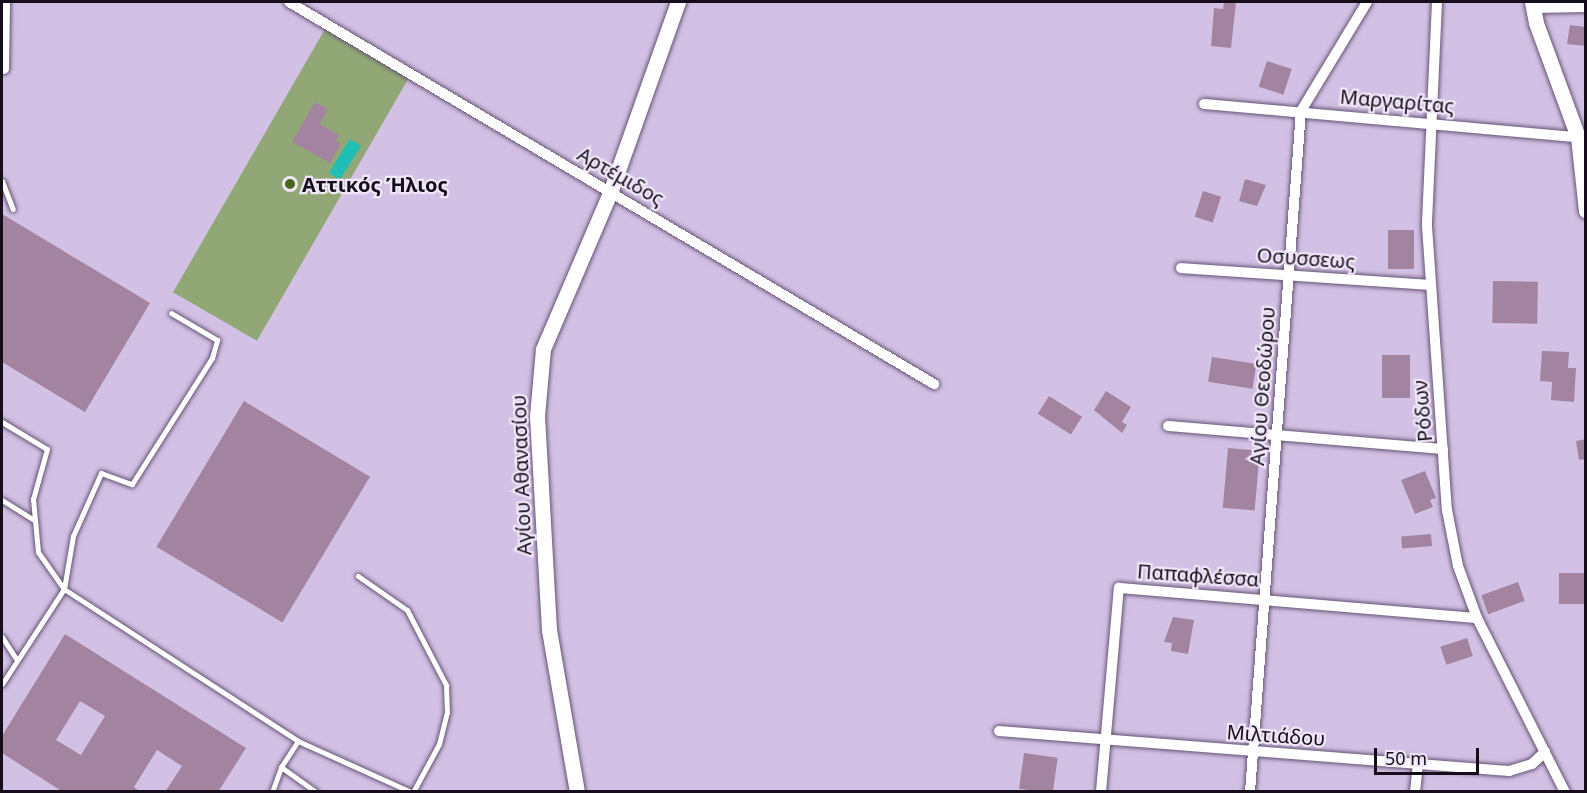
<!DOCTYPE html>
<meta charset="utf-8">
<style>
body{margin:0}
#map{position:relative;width:1587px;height:793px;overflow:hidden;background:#d3c1e5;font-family:"Noto Sans",sans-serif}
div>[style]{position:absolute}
.green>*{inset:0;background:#91a876;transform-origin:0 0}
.water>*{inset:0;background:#20bfb6;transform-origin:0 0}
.building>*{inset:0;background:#a284a0;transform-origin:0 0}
.roads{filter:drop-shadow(0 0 2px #655474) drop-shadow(0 0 2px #655474)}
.lane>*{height:5px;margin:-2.5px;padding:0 2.5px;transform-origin:2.5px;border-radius:2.5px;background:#fff}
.street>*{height:10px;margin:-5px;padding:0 5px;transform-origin:5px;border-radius:5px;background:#fff}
.secondary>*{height:15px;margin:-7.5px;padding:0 7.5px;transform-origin:7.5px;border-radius:7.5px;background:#fff}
.dots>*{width:16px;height:16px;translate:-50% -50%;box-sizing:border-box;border:3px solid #efe6f8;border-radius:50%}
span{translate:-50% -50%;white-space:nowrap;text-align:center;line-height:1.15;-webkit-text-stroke:4.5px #efe6f8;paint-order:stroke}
.street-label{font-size:20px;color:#150e1a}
.poi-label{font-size:20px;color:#150e1a;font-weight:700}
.left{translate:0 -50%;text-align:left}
.frame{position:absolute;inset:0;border:3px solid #150e1a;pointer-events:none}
.scale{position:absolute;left:1374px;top:748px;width:105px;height:27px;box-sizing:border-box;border:3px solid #150e1a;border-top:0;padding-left:8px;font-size:18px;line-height:21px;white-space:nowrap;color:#150e1a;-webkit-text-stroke:4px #efe6f8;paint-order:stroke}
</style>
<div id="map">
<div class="green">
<i style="left:325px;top:29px;width:97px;height:304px;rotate:30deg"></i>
</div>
<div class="water">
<i style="left:350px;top:139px;width:13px;height:40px;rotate:32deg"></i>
</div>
<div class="building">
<i style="clip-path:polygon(1224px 2px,1236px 2px,1231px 48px,1211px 46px,1214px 8px,1223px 9px)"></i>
<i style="clip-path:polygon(1570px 25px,1586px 27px,1586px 46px,1567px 44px)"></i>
<i style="left:1267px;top:61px;width:26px;height:27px;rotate:18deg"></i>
<i style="clip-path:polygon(315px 102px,328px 109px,320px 124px,339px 135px,336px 141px,341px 144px,330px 163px,292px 142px)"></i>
<i style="clip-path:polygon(1245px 179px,1266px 185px,1257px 206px,1239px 201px)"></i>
<i style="left:1203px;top:191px;width:19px;height:27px;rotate:18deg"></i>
<i style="clip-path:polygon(2px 214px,150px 303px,85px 412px,2px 362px)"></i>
<i style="left:1388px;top:230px;width:26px;height:39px"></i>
<i style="left:1493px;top:281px;width:45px;height:42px;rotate:1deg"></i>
<i style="clip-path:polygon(1542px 351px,1569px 352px,1568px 368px,1576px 368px,1574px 402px,1551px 400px,1552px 382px,1540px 381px)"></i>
<i style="left:1382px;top:355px;width:28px;height:43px"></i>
<i style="left:1212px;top:357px;width:45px;height:25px;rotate:9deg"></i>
<i style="clip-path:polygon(1106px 391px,1131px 407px,1122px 422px,1127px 425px,1122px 433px,1094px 410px)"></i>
<i style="left:1049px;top:396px;width:39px;height:21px;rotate:32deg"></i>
<i style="left:244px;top:401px;width:147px;height:170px;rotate:31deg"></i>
<i style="clip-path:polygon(1586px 439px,1586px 459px,1579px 460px,1576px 441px)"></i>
<i style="left:1228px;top:448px;width:32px;height:60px;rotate:5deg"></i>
<i style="clip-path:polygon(1425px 471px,1436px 498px,1430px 500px,1433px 507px,1415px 514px,1401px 480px)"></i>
<i style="left:1431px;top:534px;width:12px;height:30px;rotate:85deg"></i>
<i style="left:1586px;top:573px;width:31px;height:27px;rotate:90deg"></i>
<i style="left:1518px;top:582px;width:20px;height:39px;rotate:70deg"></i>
<i style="clip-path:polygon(1173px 617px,1194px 620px,1188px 654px,1171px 651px,1172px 643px,1164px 642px)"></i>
<i style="clip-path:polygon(evenodd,65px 634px,246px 748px,218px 792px,165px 792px,182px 766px,157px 750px,134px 787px,141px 792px,63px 792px,2px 753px,2px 736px,65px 634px,80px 701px,105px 716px,81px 755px,56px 740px,80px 701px)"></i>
<i style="left:1467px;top:638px;width:19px;height:28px;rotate:72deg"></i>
<i style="left:1024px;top:753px;width:34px;height:36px;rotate:8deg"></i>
</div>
<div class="roads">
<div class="lane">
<i style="left:2px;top:181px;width:30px;rotate:69deg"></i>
<i style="left:2px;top:422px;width:52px;rotate:31deg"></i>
<i style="left:47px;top:449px;width:52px;rotate:105.6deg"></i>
<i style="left:33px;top:499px;width:53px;rotate:84.6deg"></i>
<i style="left:38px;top:552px;width:45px;rotate:54.9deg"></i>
<i style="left:64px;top:589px;width:279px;rotate:33deg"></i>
<i style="left:298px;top:741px;width:124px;rotate:24.3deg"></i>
<i style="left:2px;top:500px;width:38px;rotate:32deg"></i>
<i style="left:358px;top:576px;width:60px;rotate:34.8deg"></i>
<i style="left:407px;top:610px;width:85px;rotate:62.5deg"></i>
<i style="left:446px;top:685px;width:27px;rotate:88deg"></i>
<i style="left:447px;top:712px;width:33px;rotate:104deg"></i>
<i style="left:439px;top:744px;width:55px;rotate:118.4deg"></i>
<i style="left:2px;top:637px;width:27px;rotate:57deg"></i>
<i style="left:2px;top:684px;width:113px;rotate:-56.9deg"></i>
<i style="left:64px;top:589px;width:54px;rotate:-80.4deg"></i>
<i style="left:73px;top:536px;width:69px;rotate:-66deg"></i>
<i style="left:101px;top:473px;width:33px;rotate:20deg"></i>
<i style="left:132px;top:484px;width:149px;rotate:-57.6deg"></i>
<i style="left:212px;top:358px;width:19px;rotate:-74deg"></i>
<i style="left:217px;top:340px;width:53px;rotate:-149.6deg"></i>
<i style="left:281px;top:767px;width:43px;rotate:35.5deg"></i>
<i style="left:272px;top:792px;width:27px;rotate:-70deg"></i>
<i style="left:281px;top:767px;width:31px;rotate:-57deg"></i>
</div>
<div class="street">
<i style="left:289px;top:2px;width:750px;rotate:30.64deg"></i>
<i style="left:1437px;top:2px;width:224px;rotate:92.6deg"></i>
<i style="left:1427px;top:226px;width:285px;rotate:86deg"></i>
<i style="left:1447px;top:510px;width:57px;rotate:78.9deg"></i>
<i style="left:1458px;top:566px;width:55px;rotate:69.9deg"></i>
<i style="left:1477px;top:618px;width:195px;rotate:63.2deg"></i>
<i style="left:1533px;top:8px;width:53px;rotate:-1.1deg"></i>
<i style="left:4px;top:69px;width:67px;rotate:-89.1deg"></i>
<i style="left:1204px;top:104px;width:381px;rotate:5.1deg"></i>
<i style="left:1181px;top:268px;width:249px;rotate:3.9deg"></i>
<i style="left:1168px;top:426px;width:276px;rotate:4.8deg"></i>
<i style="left:999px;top:731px;width:512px;rotate:4.48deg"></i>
<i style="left:1509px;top:771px;width:24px;rotate:-17deg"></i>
<i style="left:1532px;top:764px;width:18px;rotate:-43deg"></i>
<i style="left:1101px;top:792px;width:205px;rotate:-85deg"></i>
<i style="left:1119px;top:588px;width:359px;rotate:4.8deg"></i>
<i style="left:1250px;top:792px;width:683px;rotate:-85.72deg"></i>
<i style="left:1301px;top:111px;width:127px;rotate:-58.8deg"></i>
<i style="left:1415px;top:792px;width:28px;rotate:-84deg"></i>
</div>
<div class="secondary">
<i style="left:1532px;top:2px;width:21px;rotate:79deg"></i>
<i style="left:1536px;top:23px;width:121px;rotate:69.8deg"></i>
<i style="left:1578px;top:137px;width:74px;rotate:83.8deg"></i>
<i style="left:577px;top:792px;width:164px;rotate:-99.8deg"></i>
<i style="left:549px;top:630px;width:214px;rotate:-93.2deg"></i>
<i style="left:537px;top:416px;width:67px;rotate:-84.9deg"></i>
<i style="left:543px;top:349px;width:173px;rotate:-66.8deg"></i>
<i style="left:611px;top:190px;width:200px;rotate:-70.4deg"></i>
</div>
</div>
<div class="dots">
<i style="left:290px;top:184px;background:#49661a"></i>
</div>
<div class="street-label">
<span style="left:1397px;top:101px;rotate:5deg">Μαργαρίτας</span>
<span style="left:621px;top:176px;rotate:30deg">Αρτέμιδος</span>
<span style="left:1306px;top:258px;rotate:4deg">Οσυσσεως</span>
<span style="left:1262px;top:386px;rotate:-86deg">Αγίου Θεοδώρου</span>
<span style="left:1422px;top:411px;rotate:-95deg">Ρόδων</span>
<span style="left:521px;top:475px;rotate:-92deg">Αγίου Αθανασίου</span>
<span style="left:1198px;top:575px;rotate:4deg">Παπαφλέσσα</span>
<span style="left:1276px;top:735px;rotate:4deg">Μιλτιάδου</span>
</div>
<div class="poi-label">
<span class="left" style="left:302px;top:184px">Αττικός Ήλιος</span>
</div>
<div class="frame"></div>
<div class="scale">50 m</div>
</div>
